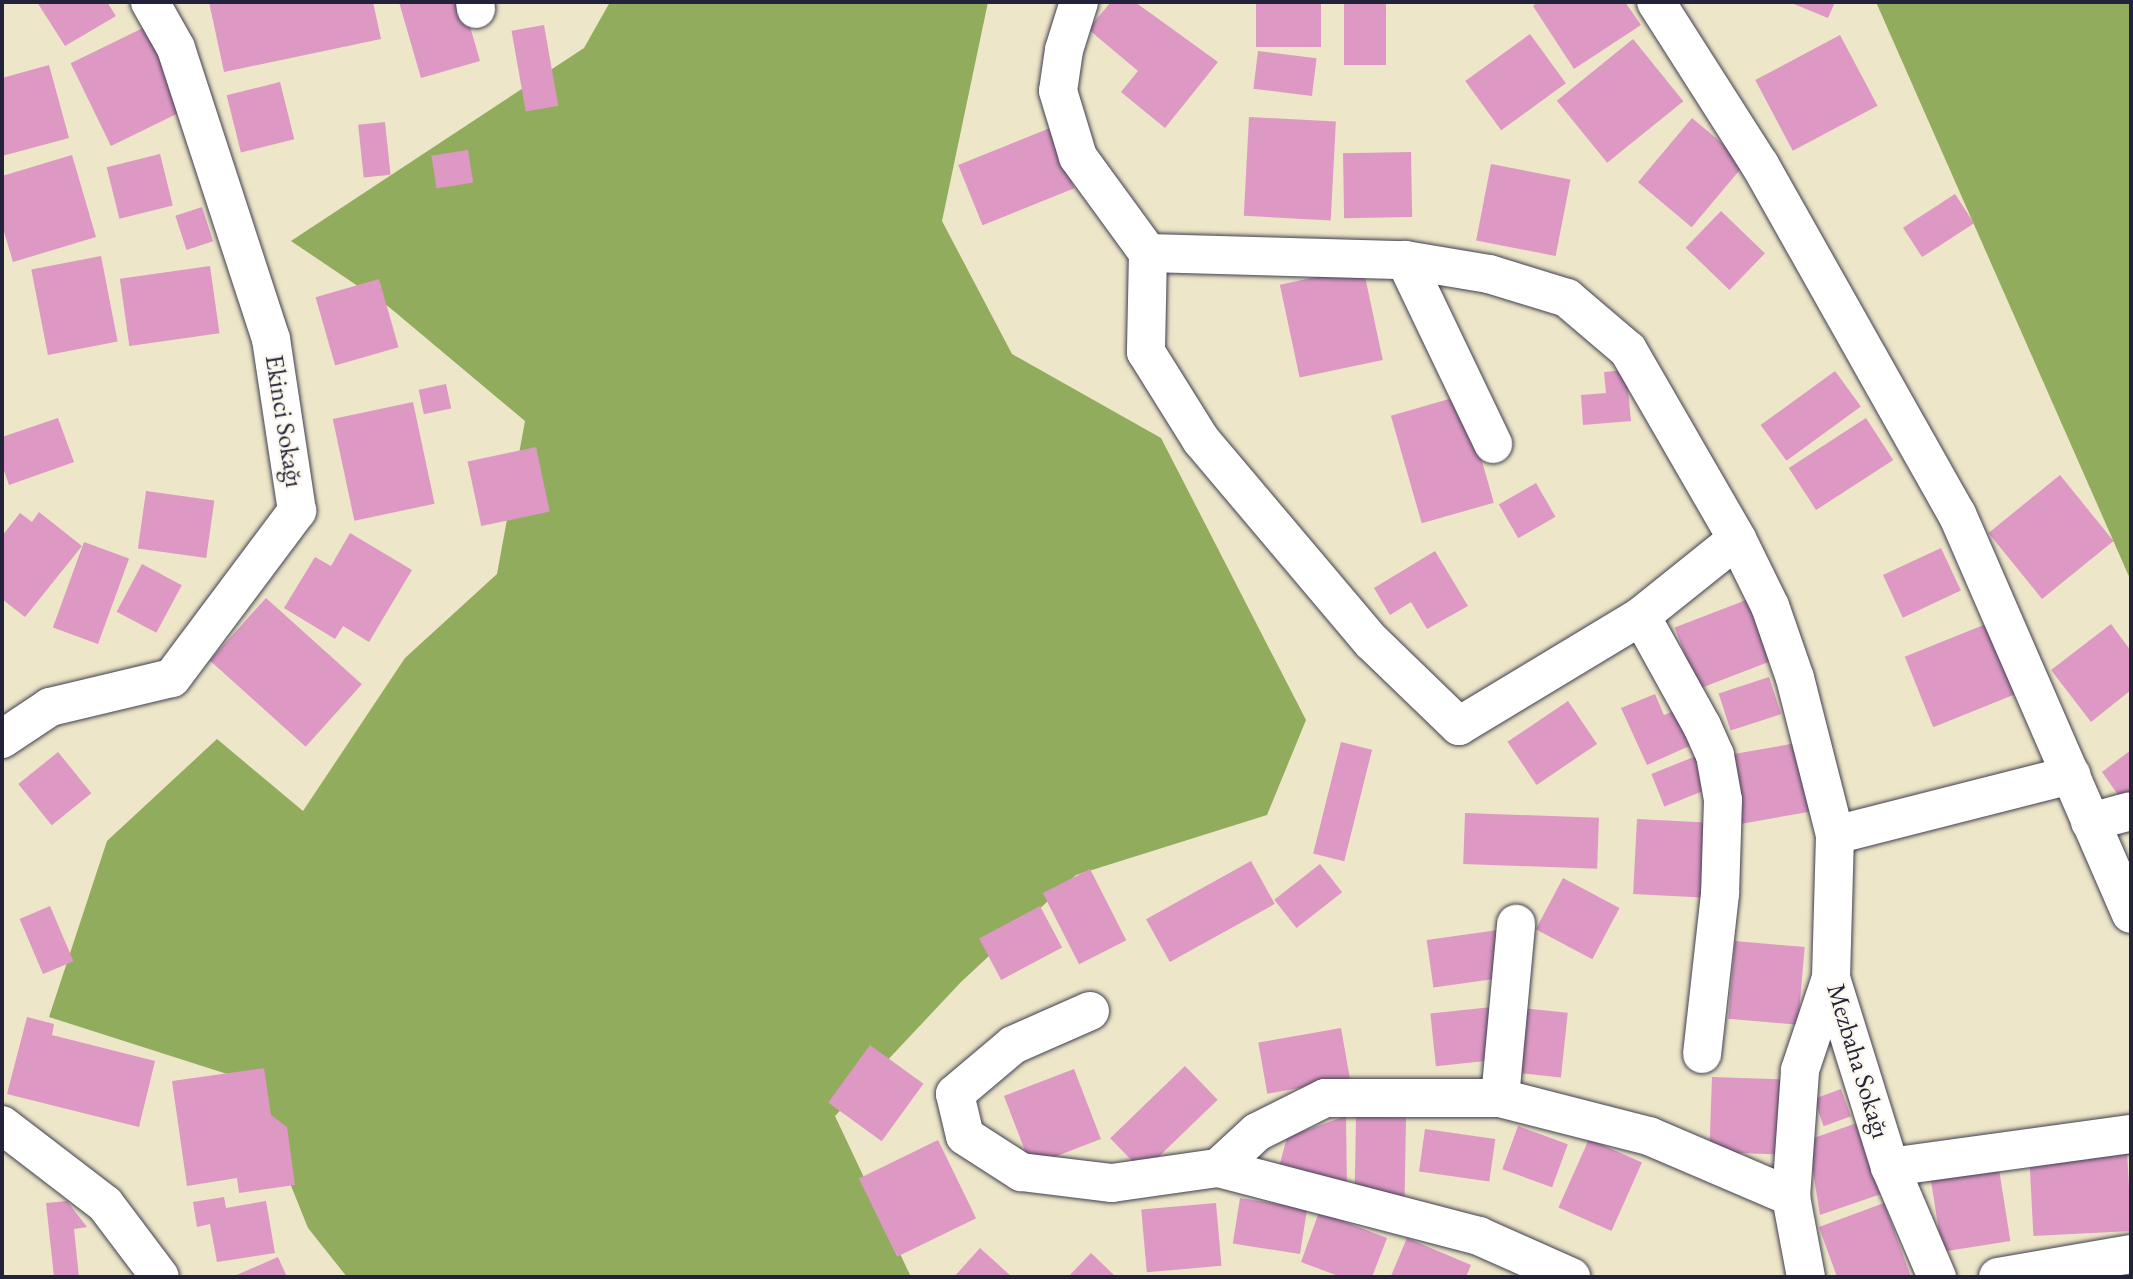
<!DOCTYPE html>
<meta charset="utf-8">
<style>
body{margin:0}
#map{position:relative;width:2133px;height:1279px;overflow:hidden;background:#ede6c8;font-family:"EB Garamond",serif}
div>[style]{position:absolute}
.forest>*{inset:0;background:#91ac5d}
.building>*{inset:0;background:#dd99c4;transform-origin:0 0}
.roads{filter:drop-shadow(0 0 2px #403f50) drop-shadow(0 0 2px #403f50)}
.minor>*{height:38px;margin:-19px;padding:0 19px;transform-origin:19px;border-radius:19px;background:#fff}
span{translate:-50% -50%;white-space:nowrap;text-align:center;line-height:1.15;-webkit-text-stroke:5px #fbf7ec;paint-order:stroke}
.street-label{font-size:26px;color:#22223b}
.frame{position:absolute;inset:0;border:4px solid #22223b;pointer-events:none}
</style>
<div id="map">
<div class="forest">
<i style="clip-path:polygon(610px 2px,988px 2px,942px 221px,1012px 354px,1161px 438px,1306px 720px,1267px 815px,1076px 875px,961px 982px,835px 1116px,911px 1277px,347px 1277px,308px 1228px,249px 1081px,49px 1017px,107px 841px,217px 739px,303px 811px,405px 658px,497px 574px,525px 421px,389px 307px,291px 241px,584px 48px)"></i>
<i style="clip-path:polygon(1876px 2px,2131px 2px,2131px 581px)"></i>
</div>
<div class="building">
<i style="clip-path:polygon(37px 2px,107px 2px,116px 16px,65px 46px)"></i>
<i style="clip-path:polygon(209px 2px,373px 2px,381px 39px,224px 72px)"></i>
<i style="clip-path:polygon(399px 2px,463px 2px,480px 61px,421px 78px)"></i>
<i style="clip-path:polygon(1111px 2px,1135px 2px,1218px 62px,1165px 128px,1121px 92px,1138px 71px,1088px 29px)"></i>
<i style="left:1256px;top:2px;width:65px;height:45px"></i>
<i style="left:1344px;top:2px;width:42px;height:63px"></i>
<i style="clip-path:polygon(1538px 2px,1625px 2px,1641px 25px,1574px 69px,1533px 6px)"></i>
<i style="clip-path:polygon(1789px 2px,1835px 2px,1828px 18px)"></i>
<i style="left:544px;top:25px;width:82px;height:33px;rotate:80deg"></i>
<i style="left:147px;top:26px;width:92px;height:85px;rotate:64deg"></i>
<i style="left:1530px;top:34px;width:61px;height:80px;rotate:54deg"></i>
<i style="left:1840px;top:35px;width:80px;height:96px;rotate:62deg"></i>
<i style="left:1633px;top:39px;width:80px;height:98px;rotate:51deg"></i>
<i style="left:1258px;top:51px;width:59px;height:38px;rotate:7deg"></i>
<i style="clip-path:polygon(49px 65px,69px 138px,2px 156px,2px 78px)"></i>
<i style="left:280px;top:82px;width:59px;height:55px;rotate:76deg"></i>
<i style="left:1249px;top:117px;width:87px;height:99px;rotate:3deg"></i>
<i style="left:1692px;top:118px;width:70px;height:84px;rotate:40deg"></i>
<i style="left:385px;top:122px;width:53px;height:27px;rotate:84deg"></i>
<i style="left:1050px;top:128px;width:65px;height:99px;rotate:68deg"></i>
<i style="left:468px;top:150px;width:33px;height:37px;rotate:81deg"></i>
<i style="left:1411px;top:152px;width:65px;height:68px;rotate:89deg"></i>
<i style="left:160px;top:154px;width:53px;height:55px;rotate:76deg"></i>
<i style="clip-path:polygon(72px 155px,96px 237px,13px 262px,2px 225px,2px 176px)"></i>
<i style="left:1491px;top:164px;width:81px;height:78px;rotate:11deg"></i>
<i style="left:1955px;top:194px;width:35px;height:62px;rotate:57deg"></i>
<i style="left:202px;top:207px;width:36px;height:28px;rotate:72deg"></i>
<i style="left:1721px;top:211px;width:61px;height:51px;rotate:44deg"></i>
<i style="left:101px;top:256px;width:87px;height:71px;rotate:79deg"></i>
<i style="left:210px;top:266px;width:68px;height:91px;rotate:82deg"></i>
<i style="left:1363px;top:267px;width:95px;height:85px;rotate:78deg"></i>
<i style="left:379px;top:279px;width:71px;height:66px;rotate:74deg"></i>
<i style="clip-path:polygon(1626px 370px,1631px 421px,1583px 425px,1581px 395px,1606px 393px,1604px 372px)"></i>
<i style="left:1835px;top:371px;width:44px;height:92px;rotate:54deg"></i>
<i style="left:446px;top:384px;width:25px;height:28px;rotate:78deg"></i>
<i style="left:1463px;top:395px;width:112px;height:75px;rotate:74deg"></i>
<i style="left:413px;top:402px;width:104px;height:82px;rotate:78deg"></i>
<i style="clip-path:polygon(58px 418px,74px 462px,9px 485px,2px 465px,2px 437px)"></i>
<i style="left:1866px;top:418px;width:50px;height:92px;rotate:57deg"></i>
<i style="left:536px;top:447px;width:66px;height:70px;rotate:78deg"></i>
<i style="left:2060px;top:475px;width:85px;height:92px;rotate:51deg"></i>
<i style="left:1536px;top:483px;width:39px;height:43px;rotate:60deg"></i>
<i style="left:146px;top:491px;width:69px;height:58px;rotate:8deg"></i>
<i style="clip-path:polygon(39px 512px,82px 546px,25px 617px,2px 599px,2px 536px,20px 513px,32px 522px)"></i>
<i style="clip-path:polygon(350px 533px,412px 570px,369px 642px,343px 626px,335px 639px,284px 608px,315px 557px,331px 566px)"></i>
<i style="left:84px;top:542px;width:48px;height:91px;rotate:20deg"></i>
<i style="left:1941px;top:548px;width:47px;height:64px;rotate:65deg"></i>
<i style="clip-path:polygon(1435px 551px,1468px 606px,1427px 629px,1411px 602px,1390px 615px,1374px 588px)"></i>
<i style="left:142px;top:564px;width:45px;height:54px;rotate:28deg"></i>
<i style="left:1754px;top:597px;width:66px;height:85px;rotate:69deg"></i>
<i style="left:266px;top:598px;width:129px;height:84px;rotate:42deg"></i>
<i style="left:1991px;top:622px;width:76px;height:93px;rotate:68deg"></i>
<i style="clip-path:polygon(2111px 624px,2131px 651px,2131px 690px,2091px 722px,2051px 670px)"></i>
<i style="left:1769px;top:677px;width:39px;height:53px;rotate:72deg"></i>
<i style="clip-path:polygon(1655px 694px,1664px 715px,1681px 708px,1696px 743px,1647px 765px,1621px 708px)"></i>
<i style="left:1568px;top:701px;width:52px;height:73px;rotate:56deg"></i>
<i style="left:1341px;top:742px;width:32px;height:115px;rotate:14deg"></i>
<i style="left:1802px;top:742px;width:70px;height:82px;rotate:80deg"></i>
<i style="clip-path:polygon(2131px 750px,2131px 796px,2123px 802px,2102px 772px)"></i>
<i style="left:58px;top:752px;width:53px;height:51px;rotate:51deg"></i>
<i style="left:1706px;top:752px;width:35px;height:59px;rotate:68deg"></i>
<i style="left:1465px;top:813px;width:134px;height:51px;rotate:2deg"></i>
<i style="left:1637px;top:819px;width:69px;height:75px;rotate:3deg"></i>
<i style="left:1251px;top:861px;width:49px;height:120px;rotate:61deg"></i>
<i style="left:1320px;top:864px;width:36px;height:58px;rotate:52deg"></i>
<i style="left:1090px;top:869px;width:80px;height:53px;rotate:63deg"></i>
<i style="left:1563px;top:878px;width:64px;height:58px;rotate:28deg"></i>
<i style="left:50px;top:906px;width:60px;height:33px;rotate:67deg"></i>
<i style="left:1040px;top:906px;width:47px;height:69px;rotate:62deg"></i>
<i style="left:1498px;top:930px;width:48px;height:72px;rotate:82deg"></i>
<i style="left:1735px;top:941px;width:70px;height:78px;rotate:5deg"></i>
<i style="left:1492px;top:1007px;width:53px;height:62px;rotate:84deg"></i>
<i style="left:1522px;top:1008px;width:46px;height:65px;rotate:6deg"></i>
<i style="clip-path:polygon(27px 1017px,54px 1024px,52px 1035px,155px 1061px,139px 1127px,7px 1094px)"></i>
<i style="left:1341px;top:1028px;width:52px;height:84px;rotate:80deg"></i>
<i style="left:870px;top:1045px;width:66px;height:71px;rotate:36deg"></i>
<i style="left:1185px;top:1066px;width:47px;height:104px;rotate:46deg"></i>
<i style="clip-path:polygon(264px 1068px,271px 1115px,287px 1127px,295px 1185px,239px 1193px,237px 1178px,187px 1186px,172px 1081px)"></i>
<i style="left:1074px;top:1069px;width:75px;height:75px;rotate:69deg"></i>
<i style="left:1712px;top:1077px;width:73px;height:75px;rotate:2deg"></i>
<i style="left:1841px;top:1089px;width:29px;height:29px;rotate:70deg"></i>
<i style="clip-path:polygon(1346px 1116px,1347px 1189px,1278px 1171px,1287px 1137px)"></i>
<i style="left:1356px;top:1117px;width:50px;height:79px;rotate:1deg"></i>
<i style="clip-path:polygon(1857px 1123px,1881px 1194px,1820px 1215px,1808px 1140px)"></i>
<i style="left:1518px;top:1126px;width:53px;height:46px;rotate:20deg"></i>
<i style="left:1425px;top:1129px;width:71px;height:43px;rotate:8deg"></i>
<i style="left:1589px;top:1139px;width:58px;height:75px;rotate:24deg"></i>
<i style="left:938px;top:1140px;width:87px;height:88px;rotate:64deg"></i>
<i style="left:2127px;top:1149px;width:82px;height:98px;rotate:87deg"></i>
<i style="left:1998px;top:1163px;width:79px;height:69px;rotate:81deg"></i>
<i style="clip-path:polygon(224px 1197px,226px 1208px,266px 1201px,275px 1253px,217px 1262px,210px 1224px,197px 1227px,193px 1202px)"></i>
<i style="left:1240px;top:1198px;width:68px;height:46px;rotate:9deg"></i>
<i style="clip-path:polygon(67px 1201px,87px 1227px,74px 1229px,79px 1277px,54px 1277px,46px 1203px)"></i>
<i style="left:1216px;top:1203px;width:63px;height:75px;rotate:85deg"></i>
<i style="clip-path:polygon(1884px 1203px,1911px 1277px,1837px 1277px,1819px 1227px)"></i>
<i style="clip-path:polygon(1319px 1212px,1387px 1238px,1372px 1277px,1341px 1277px,1301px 1262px)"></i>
<i style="clip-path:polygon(1407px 1238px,1471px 1265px,1466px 1277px,1391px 1276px)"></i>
<i style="clip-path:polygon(980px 1248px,1012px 1277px,954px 1277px)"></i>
<i style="clip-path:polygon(1091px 1253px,1116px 1277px,1068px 1277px)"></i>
<i style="clip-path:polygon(278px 1257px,287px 1277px,232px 1277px)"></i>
</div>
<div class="roads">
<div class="minor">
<i style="left:475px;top:2px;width:7px;rotate:82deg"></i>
<i style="left:1079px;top:2px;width:50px;rotate:107.4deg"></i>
<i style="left:1064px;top:50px;width:41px;rotate:98.3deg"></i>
<i style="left:1058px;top:91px;width:69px;rotate:73.1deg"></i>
<i style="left:1078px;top:157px;width:119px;rotate:53.9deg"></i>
<i style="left:1656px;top:2px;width:193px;rotate:57.5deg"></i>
<i style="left:1760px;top:165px;width:401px;rotate:60.6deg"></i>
<i style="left:1957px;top:514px;width:436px;rotate:66.5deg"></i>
<i style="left:1148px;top:253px;width:257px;rotate:1.6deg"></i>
<i style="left:1405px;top:260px;width:85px;rotate:9.5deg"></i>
<i style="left:1489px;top:274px;width:82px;rotate:17.1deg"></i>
<i style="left:1567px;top:298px;width:80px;rotate:40.4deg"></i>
<i style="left:1628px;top:350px;width:218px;rotate:60deg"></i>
<i style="left:1737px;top:539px;width:75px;rotate:63.8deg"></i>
<i style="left:1770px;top:606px;width:76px;rotate:70.9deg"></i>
<i style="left:1795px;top:678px;width:162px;rotate:75.7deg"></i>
<i style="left:1835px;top:835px;width:143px;rotate:91.6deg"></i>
<i style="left:1831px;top:978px;width:198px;rotate:72.7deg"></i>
<i style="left:1890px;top:1167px;width:120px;rotate:66.9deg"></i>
<i style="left:1148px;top:253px;width:99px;rotate:91.2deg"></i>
<i style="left:1146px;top:352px;width:104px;rotate:58deg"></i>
<i style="left:1201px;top:440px;width:265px;rotate:49.8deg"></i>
<i style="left:1372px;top:642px;width:121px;rotate:44deg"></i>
<i style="left:1459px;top:726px;width:213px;rotate:-31.1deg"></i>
<i style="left:1641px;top:616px;width:123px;rotate:-38.7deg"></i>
<i style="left:1405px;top:260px;width:204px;rotate:64.4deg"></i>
<i style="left:1641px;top:616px;width:126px;rotate:61deg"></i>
<i style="left:1702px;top:726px;width:32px;rotate:66deg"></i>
<i style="left:1715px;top:755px;width:46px;rotate:79.9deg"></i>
<i style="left:1723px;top:800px;width:94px;rotate:91.8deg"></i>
<i style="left:1720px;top:894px;width:161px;rotate:96.4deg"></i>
<i style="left:2px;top:739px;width:58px;rotate:-33.7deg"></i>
<i style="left:50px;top:707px;width:125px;rotate:-13.4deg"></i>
<i style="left:172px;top:678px;width:209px;rotate:-53.2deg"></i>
<i style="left:297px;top:511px;width:174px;rotate:-98.6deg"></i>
<i style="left:271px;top:339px;width:306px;rotate:-108.1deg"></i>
<i style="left:176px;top:48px;width:53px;rotate:-119.5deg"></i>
<i style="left:2090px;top:822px;width:42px;rotate:-15deg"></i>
<i style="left:1835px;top:835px;width:244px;rotate:-14.3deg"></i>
<i style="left:1090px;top:1011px;width:84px;rotate:156.2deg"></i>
<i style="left:1013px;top:1045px;width:76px;rotate:139.8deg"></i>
<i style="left:955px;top:1094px;width:43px;rotate:76.6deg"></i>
<i style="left:965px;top:1136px;width:67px;rotate:32.7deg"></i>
<i style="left:1021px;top:1172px;width:92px;rotate:6.9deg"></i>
<i style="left:1112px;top:1183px;width:107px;rotate:-8.1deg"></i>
<i style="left:1218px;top:1168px;width:53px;rotate:-42.7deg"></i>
<i style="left:1257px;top:1132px;width:76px;rotate:-26.6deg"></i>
<i style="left:1325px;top:1098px;width:175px"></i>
<i style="left:1500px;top:1098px;width:154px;rotate:14.3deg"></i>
<i style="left:1649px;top:1136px;width:155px;rotate:23.2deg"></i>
<i style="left:1500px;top:1098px;width:175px;rotate:-84.7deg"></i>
<i style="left:2px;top:1125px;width:130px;rotate:37.5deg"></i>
<i style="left:105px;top:1204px;width:91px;rotate:53deg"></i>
<i style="left:1890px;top:1167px;width:243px;rotate:-7.8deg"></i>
<i style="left:1218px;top:1168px;width:270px;rotate:14.6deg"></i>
<i style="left:1479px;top:1236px;width:101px;rotate:24deg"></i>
<i style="left:1806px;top:1277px;width:81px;rotate:-100.6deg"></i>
<i style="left:1791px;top:1197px;width:127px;rotate:-85.9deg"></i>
<i style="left:1800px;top:1070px;width:97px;rotate:-71.4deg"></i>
<i style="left:1998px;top:1277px;width:135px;rotate:-9.8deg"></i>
</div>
</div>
<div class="street-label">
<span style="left:284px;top:421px;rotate:81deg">Ekinci Sokağı</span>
<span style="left:1858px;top:1061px;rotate:73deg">Mezbaha Sokağı</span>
</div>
<div class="frame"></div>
</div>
